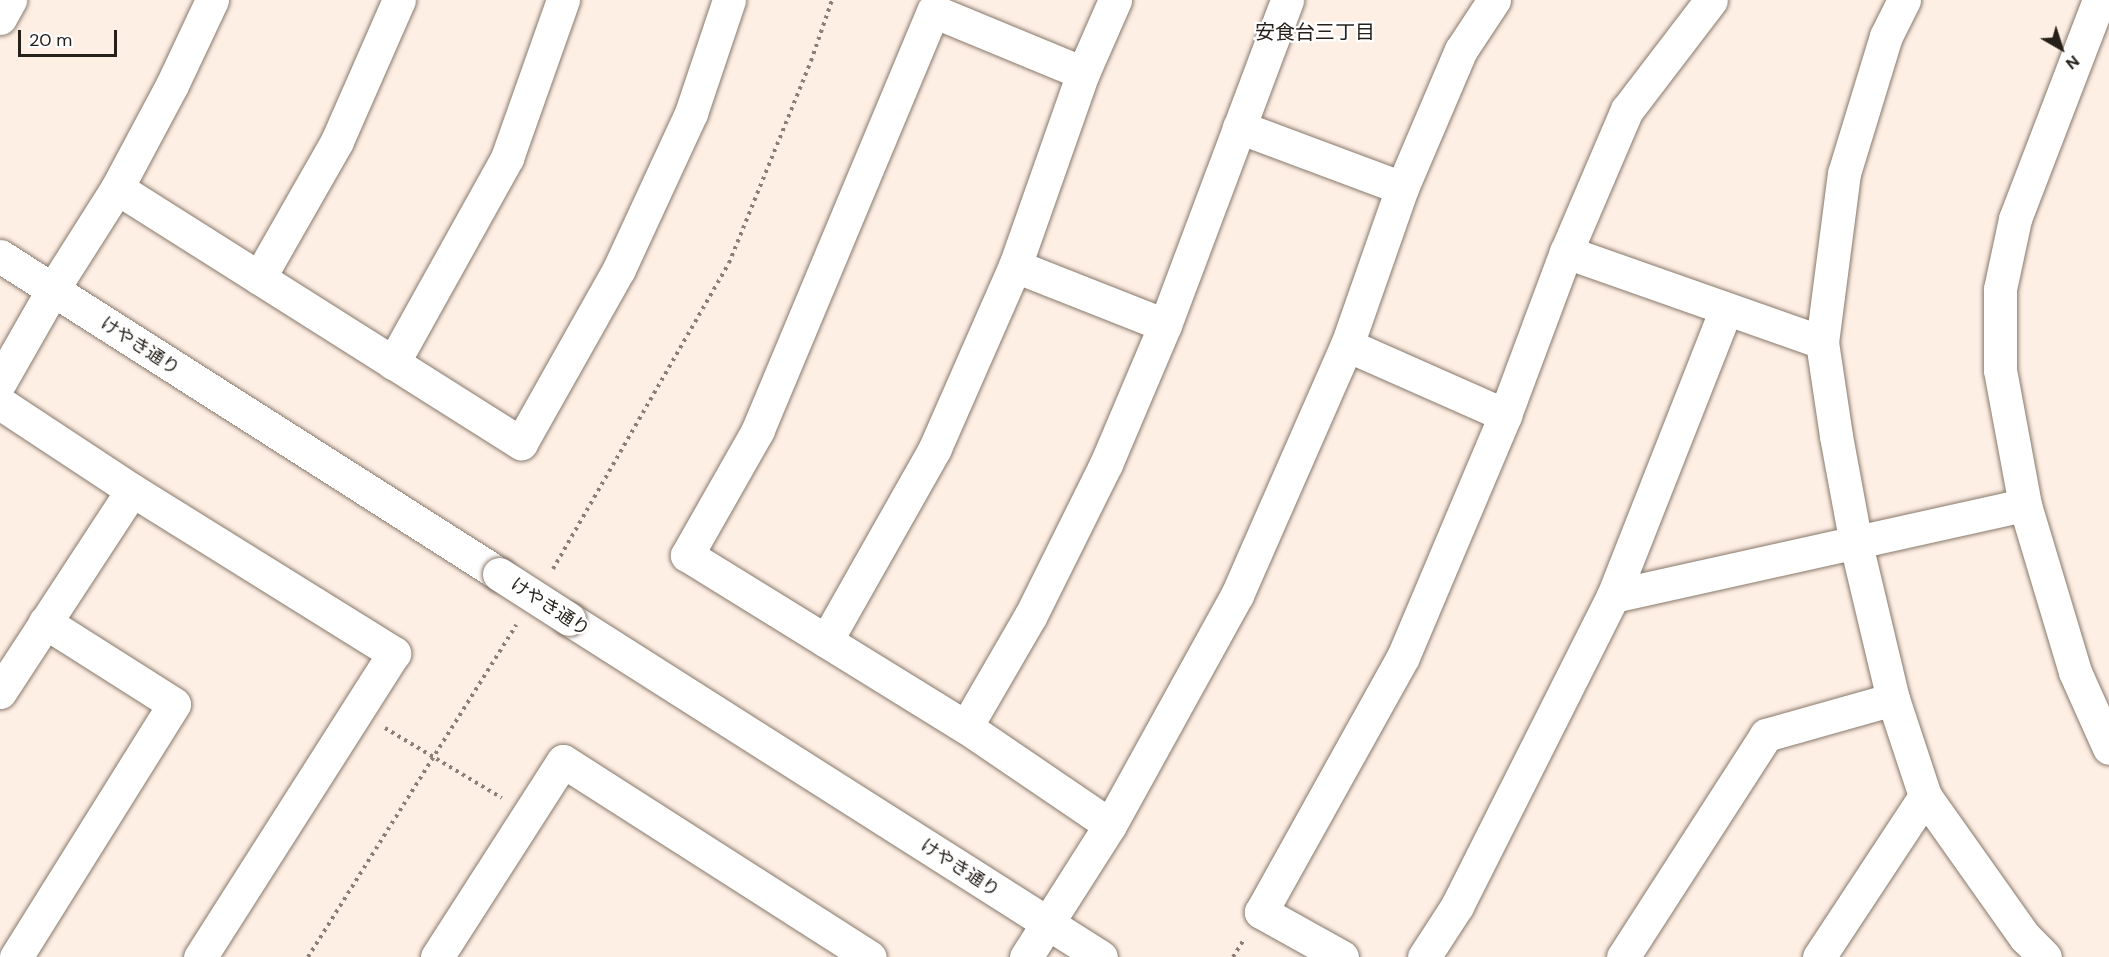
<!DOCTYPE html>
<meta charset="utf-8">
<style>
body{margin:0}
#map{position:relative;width:2109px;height:957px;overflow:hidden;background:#feefe4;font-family:"DM Sans","Noto Sans JP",sans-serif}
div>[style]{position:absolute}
.path>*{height:4px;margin-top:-2px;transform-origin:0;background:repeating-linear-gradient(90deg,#897f76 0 3px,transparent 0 7.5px)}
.roads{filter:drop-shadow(0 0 2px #88796c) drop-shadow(0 0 2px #88796c)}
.street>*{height:33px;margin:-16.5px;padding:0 16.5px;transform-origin:16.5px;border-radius:16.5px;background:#fff}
.secondary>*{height:33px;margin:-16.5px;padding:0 16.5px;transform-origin:16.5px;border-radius:16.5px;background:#fff}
.bridges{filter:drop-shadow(0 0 2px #88796c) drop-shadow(0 0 2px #88796c)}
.secondary-bridge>*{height:33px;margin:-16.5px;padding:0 16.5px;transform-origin:16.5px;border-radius:16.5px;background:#fff}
span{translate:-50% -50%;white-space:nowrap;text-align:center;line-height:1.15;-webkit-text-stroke:4.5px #fff;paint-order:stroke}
.street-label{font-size:18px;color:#26201a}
.neighbourhood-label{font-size:20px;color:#26201a}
.north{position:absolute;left:2031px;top:18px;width:60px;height:60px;-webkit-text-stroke:4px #fff;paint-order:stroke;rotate:141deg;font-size:16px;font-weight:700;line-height:24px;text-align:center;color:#26201a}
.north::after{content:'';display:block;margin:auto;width:21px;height:27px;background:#26201a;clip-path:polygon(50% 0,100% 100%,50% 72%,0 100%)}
.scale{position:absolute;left:18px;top:30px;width:99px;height:27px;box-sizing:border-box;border:3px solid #26201a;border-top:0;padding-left:8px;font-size:18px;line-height:21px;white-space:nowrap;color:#26201a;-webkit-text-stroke:4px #fff;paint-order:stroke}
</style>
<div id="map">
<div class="path">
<i style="left:553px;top:569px;width:353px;rotate:-60.1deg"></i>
<i style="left:729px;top:263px;width:218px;rotate:-67.9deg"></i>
<i style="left:811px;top:61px;width:65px;rotate:-71deg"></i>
<i style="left:385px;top:728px;width:136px;rotate:30.9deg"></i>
<i style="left:308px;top:957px;width:392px;rotate:-57.9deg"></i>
<i style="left:1233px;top:957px;width:22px;rotate:-58deg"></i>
</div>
<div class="roads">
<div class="street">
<i style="left:1904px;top:0;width:40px;rotate:116.6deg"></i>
<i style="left:1886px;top:36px;width:143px;rotate:107deg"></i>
<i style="left:1844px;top:173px;width:170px;rotate:97.4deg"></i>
<i style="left:1822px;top:342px;width:95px;rotate:81.5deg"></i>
<i style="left:1836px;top:436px;width:110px;rotate:79.5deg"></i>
<i style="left:1856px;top:544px;width:159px;rotate:76.6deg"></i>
<i style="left:1893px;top:699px;width:102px;rotate:71.7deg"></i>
<i style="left:1925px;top:796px;width:173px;rotate:54.7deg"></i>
<i style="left:2025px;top:937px;width:28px;rotate:45deg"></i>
<i style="left:2099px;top:0;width:235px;rotate:111deg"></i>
<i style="left:2015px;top:219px;width:72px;rotate:102.1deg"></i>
<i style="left:2000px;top:289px;width:81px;rotate:90deg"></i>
<i style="left:2000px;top:370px;width:137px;rotate:79.5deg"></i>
<i style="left:2025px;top:505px;width:174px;rotate:73.3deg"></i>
<i style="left:2075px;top:672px;width:83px;rotate:65.9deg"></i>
<i style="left:0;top:18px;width:21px;rotate:-61deg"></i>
<i style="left:1083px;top:73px;width:162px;rotate:-157.5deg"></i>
<i style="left:933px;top:11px;width:454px;rotate:112.7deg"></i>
<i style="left:758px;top:430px;width:144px;rotate:119.6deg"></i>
<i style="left:687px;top:555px;width:328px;rotate:31.7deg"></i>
<i style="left:966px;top:727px;width:174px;rotate:34.2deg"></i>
<i style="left:1239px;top:127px;width:174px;rotate:20.5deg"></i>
<i style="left:117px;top:188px;width:478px;rotate:32.3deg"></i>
<i style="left:521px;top:443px;width:200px;rotate:-60.6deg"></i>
<i style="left:619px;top:269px;width:172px;rotate:-65.2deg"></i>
<i style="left:691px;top:113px;width:119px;rotate:-71.4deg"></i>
<i style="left:1566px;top:252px;width:271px;rotate:19.4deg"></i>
<i style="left:1015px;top:266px;width:161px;rotate:21.5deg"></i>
<i style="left:259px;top:278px;width:158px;rotate:-60.3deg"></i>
<i style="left:337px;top:141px;width:154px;rotate:-66.3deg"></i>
<i style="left:1347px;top:345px;width:173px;rotate:23.9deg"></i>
<i style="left:393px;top:363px;width:235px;rotate:-60.9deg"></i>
<i style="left:507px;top:158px;width:168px;rotate:-70.5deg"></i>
<i style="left:0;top:382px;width:107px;rotate:-60.3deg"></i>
<i style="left:53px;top:289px;width:120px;rotate:-57.6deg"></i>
<i style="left:117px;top:188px;width:117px;rotate:-61.9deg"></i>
<i style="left:172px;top:85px;width:94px;rotate:-64.8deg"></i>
<i style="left:0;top:403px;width:158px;rotate:33.4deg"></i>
<i style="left:132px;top:490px;width:309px;rotate:31.9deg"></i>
<i style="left:394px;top:653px;width:361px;rotate:122.5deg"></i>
<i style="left:1613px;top:596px;width:422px;rotate:-12.5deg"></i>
<i style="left:826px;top:641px;width:222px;rotate:-60.5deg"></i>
<i style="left:935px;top:448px;width:199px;rotate:-66.3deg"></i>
<i style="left:1015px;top:266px;width:205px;rotate:-70.6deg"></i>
<i style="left:1083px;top:73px;width:80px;rotate:-66.3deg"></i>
<i style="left:0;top:692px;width:241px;rotate:-56.8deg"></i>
<i style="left:966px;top:727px;width:129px;rotate:-59.9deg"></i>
<i style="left:1031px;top:615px;width:169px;rotate:-63.6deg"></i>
<i style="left:1106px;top:464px;width:151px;rotate:-67deg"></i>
<i style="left:1165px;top:325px;width:347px;rotate:-69.4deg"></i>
<i style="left:16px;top:957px;width:298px;rotate:-58deg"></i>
<i style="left:174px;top:704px;width:153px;rotate:-147.6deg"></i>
<i style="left:437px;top:957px;width:233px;rotate:-57.3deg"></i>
<i style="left:563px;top:761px;width:364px;rotate:32.6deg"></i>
<i style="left:1342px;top:957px;width:93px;rotate:-150.9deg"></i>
<i style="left:1261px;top:912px;width:292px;rotate:-60.9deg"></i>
<i style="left:1403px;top:657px;width:263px;rotate:-67.1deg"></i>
<i style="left:1505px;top:415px;width:174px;rotate:-69.5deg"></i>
<i style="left:1566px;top:252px;width:155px;rotate:-66.8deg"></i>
<i style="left:1627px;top:110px;width:138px;rotate:-52.6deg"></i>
<i style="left:1424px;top:957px;width:61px;rotate:-57.1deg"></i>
<i style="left:1457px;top:906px;width:347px;rotate:-63.3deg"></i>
<i style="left:1613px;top:596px;width:308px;rotate:-68.5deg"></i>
<i style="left:1623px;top:957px;width:264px;rotate:-57.2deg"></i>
<i style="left:1766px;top:735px;width:132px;rotate:-15.8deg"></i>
<i style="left:1819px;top:957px;width:193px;rotate:-56.6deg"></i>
</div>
<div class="secondary">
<i style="left:0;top:256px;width:592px;rotate:32.51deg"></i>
<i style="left:569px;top:619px;width:630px;rotate:32.43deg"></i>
<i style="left:1026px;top:957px;width:156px;rotate:-57.5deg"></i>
<i style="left:1110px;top:825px;width:263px;rotate:-61.1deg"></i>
<i style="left:1237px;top:595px;width:273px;rotate:-66.3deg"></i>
<i style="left:1347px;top:345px;width:166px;rotate:-70.7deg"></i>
<i style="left:1402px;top:188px;width:150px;rotate:-66.9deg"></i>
<i style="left:1461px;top:50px;width:60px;rotate:-56.6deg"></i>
</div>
</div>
<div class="bridges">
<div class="secondary-bridge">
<i style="left:499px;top:574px;width:83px;rotate:32.7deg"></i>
</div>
</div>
<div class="street-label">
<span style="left:140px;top:346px;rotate:33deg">けやき通り</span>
<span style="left:550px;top:607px;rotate:33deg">けやき通り</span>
<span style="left:960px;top:868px;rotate:33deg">けやき通り</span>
</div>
<div class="neighbourhood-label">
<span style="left:1315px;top:32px">安食台三丁目</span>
</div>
<div class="north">N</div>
<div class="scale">20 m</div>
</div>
